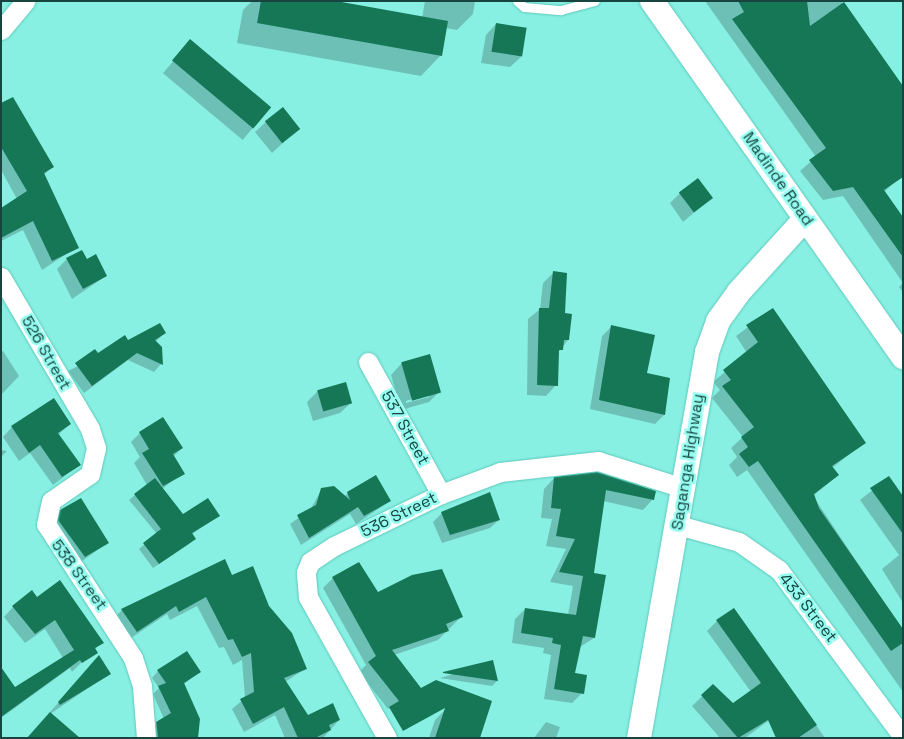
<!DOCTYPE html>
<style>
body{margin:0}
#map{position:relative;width:904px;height:739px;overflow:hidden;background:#88f0e3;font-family:"Space Grotesk",sans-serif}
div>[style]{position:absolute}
.shadow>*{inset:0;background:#0003;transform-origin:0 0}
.building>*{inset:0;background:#167757;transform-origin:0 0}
.roads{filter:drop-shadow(0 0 1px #5ec8bc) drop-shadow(0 0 1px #5ec8bc)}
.service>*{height:9px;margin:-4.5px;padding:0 4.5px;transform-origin:4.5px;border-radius:4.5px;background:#fff}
.minor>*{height:19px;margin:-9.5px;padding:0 9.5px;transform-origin:9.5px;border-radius:9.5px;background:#fff}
.tertiary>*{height:24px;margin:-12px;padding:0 12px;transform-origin:12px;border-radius:12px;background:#fff}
span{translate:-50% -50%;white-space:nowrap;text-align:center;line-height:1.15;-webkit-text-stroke:5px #95fdf0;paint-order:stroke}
.street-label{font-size:16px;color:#17443f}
.frame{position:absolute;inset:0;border:2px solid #17443f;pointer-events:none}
</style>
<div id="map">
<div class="shadow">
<i style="clip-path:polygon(252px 1px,329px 1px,422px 18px,425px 1px,475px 1px,473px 14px,457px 30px,446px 28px,441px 55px,421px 76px,237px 43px,243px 10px)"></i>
<i style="clip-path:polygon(705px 1px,841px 1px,903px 87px,898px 179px,884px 192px,903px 219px,903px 283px,843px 196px,823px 200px,800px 171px,816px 157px)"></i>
<i style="clip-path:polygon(496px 24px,521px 57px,510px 67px,481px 63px,486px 35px)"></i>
<i style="left:190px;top:41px;width:104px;height:42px;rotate:40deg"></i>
<i style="clip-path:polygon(1px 104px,52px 167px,43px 176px,77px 247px,42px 270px,23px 230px,1px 241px,1px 209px,17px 199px,1px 170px)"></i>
<i style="clip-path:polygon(266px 122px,298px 129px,272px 153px,255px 132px)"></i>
<i style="clip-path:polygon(680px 193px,711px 198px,683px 222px,670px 203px)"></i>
<i style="clip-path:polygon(67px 259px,86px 260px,106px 276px,72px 299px,57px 269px)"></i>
<i style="clip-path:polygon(553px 273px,568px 340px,557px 354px,556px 385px,546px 396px,527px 395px,528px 319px,540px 309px,543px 283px)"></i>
<i style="clip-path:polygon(903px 283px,903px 292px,899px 287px)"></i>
<i style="clip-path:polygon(773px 309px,864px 443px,832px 468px,838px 475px,813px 496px,903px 631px,903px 692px,747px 470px,737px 477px,729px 465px,737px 457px,731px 448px,743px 437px,712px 398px,720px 390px,713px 382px,747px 353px,736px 336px)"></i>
<i style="clip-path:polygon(611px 327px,646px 374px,664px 415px,655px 424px,590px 409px,602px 336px)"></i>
<i style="clip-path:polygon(165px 333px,155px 342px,161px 364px,154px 372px,128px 360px,84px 393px,68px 371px,128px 341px)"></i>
<i style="clip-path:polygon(3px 351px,19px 376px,1px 395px,1px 352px)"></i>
<i style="clip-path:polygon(evenodd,429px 356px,440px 391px,429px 402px,401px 410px,391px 375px,401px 364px,429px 356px,429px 394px,429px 397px,406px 403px,406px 401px,429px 394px)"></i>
<i style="clip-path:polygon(318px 391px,351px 403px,340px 413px,313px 421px,307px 402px)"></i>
<i style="clip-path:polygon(70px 424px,58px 435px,79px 465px,53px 485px,30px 453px,19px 461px,3px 437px,12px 427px)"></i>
<i style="clip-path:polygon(140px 433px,182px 448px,173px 457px,183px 473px,162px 489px,183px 515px,218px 516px,191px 535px,194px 539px,189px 544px,153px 568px,139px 549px,157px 534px,129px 500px,147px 485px,134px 463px,140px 457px,131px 442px)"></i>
<i style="clip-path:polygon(1px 450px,7px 451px,1px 457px)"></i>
<i style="clip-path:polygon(889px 477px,903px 498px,903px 603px,882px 569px,899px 555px,860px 500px)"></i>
<i style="clip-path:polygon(554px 478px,653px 499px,643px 510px,603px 501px,593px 574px,594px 638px,580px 647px,573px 674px,582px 693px,572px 703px,544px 699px,551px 655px,543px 653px,544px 648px,512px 643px,515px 619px,525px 609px,568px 615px,573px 586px,550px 582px,566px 549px,546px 546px,552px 519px,541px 518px,544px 489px)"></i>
<i style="clip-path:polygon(322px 489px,344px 497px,348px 493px,390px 501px,356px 524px,350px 514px,301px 545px,290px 524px,310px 510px)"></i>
<i style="clip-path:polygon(61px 511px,107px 543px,74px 567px,50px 522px)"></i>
<i style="clip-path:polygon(442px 513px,499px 520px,490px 528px,442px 543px,433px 522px)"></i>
<i style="clip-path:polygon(232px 576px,268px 606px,305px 669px,285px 682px,308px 716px,339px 720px,323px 738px,285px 738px,275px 715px,244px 732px,232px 709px,245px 698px,242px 660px,233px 665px,224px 647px,219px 648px,197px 606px,170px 620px,167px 614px,128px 640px,113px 619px,122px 610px)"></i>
<i style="clip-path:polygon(333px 578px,461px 617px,438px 640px,394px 655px,411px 698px,388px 709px,359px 672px,366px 665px,323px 588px)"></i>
<i style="clip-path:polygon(37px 598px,102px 642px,72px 672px,70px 668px,1px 718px,1px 688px,15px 688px,63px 658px,45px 629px,25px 643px,4px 617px,13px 607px)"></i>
<i style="clip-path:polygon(717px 621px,786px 708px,745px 738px,720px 738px,692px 706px,713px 686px,733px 705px,751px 692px,707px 631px)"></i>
<i style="clip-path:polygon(99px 657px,109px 674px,50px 714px,61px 738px,27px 738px)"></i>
<i style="clip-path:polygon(492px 662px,497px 681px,492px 686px,440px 678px)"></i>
<i style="clip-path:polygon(158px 671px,199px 672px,184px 684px,197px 738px,153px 738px,150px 730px,164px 719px,153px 694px,159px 688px,152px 678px)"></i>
<i style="clip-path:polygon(799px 701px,825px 738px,777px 738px)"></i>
<i style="clip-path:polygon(445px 710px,479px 738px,429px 738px,435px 720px)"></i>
<i style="clip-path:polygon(546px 722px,560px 727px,556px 738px,534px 738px)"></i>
</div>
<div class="building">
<i style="clip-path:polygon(261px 1px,336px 1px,448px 21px,442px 56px,257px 23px)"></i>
<i style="clip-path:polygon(738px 1px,807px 1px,810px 26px,844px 2px,903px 86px,903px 177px,884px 190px,903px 217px,903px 257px,853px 187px,833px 191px,809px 160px,826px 148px,732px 19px,744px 12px)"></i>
<i style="left:496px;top:23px;width:31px;height:29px;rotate:9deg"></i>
<i style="left:190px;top:39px;width:106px;height:28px;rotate:40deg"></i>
<i style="clip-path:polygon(13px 97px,54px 167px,44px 173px,79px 248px,52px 261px,33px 221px,1px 238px,1px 208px,27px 191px,1px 147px,1px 103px)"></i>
<i style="left:283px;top:107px;width:28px;height:23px;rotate:52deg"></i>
<i style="left:698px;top:178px;width:25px;height:24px;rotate:53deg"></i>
<i style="clip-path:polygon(82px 250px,87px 259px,96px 254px,107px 276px,83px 289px,66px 258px)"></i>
<i style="clip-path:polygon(553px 271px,567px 273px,565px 313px,572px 314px,569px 340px,564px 340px,563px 350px,559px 350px,558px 386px,537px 385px,539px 308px,549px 308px)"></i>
<i style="clip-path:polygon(773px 308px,866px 443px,832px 466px,839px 475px,814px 494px,819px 508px,903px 629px,903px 643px,891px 651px,758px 461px,749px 467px,739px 454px,748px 447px,741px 437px,754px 427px,722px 386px,731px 380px,723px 370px,758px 342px,746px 325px)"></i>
<i style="clip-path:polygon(160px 323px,166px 333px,155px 340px,162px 347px,163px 365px,137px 353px,92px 386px,75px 363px,95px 349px,98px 353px,125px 335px,128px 340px)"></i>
<i style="clip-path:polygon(611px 325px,655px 335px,647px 373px,670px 378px,665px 415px,599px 400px)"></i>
<i style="left:430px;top:354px;width:40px;height:30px;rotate:74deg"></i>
<i style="left:346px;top:382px;width:22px;height:30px;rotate:74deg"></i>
<i style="clip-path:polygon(54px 398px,71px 424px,58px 433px,81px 465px,62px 477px,40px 445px,29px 453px,11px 426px)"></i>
<i style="clip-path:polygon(163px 417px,183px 448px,173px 454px,185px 474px,163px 486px,142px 453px,149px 449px,139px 432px)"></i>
<i style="clip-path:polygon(597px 472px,656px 491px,654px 500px,606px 490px,594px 573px,606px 575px,595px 638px,583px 636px,575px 673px,587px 675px,584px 694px,554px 689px,561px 645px,552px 643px,553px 638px,521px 633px,525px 608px,576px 615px,583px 576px,559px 572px,575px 539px,556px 536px,561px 509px,551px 508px,554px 477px)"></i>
<i style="clip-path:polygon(376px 475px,391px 501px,364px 516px,358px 507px,309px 538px,297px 515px,316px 505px,321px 488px,334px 486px,350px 500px,347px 492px)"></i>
<i style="clip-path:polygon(889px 476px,903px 496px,903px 534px,870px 488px)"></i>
<i style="clip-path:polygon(155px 478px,183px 514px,208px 498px,220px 516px,192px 533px,196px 539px,159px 564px,143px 543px,161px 529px,134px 494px)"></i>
<i style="clip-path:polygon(490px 492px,500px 520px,450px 535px,441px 512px)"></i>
<i style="clip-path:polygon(81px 498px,109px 543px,85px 557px,58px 520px,60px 510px)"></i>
<i style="clip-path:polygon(225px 559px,232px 575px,253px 566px,269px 606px,292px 633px,307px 669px,284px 678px,308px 715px,333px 703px,340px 720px,329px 725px,331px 730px,315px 738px,298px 738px,284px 707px,253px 724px,240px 699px,254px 692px,251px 653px,242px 657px,233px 639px,228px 640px,206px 597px,179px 612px,176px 606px,137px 632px,121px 609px)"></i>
<i style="clip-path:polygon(359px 562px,378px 592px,412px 575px,442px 569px,463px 617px,446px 624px,449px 631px,392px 650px,421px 688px,436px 680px,492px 701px,480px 738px,435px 738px,445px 708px,403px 731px,389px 707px,399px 701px,368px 662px,376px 656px,332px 577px)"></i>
<i style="clip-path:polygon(60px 580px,104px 643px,95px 648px,98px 653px,82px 663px,80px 660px,1px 717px,1px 667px,15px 687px,74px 650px,55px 620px,35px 634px,12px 606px,32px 590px,37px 597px)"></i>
<i style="clip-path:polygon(734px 608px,817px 725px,798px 738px,776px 738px,768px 720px,738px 738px,701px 695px,713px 684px,733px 703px,761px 683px,716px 620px)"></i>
<i style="clip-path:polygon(187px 651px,201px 672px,184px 683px,200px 719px,198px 738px,158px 738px,156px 722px,171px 713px,158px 686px,166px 683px,157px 670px)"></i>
<i style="clip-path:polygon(99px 655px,111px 674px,60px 705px,58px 702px)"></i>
<i style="clip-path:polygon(493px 660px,498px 681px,443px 673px,443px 672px)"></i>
<i style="clip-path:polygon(50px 712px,80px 738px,27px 738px)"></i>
</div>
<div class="roads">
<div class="service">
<i style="left:517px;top:1px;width:9px;rotate:41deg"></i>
<i style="left:524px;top:7px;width:37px;rotate:5deg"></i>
<i style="left:561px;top:10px;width:35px;rotate:-15deg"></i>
</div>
<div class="minor">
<i style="left:1px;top:30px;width:38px;rotate:-50deg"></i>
<i style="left:1px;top:277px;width:176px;rotate:59.6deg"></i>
<i style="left:90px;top:429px;width:20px;rotate:72deg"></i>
<i style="left:96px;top:448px;width:27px;rotate:103deg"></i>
<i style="left:90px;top:474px;width:47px;rotate:145.3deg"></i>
<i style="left:51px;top:501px;width:24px;rotate:102deg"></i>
<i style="left:46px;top:524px;width:160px;rotate:57deg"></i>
<i style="left:133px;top:658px;width:29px;rotate:72deg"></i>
<i style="left:142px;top:686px;width:52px;rotate:85.6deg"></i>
<i style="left:368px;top:362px;width:151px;rotate:61.1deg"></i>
<i style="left:678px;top:525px;width:63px;rotate:15.6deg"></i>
<i style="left:739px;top:542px;width:49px;rotate:35deg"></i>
<i style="left:779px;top:570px;width:208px;rotate:53.4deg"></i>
<i style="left:387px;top:738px;width:162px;rotate:-119.3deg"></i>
<i style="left:308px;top:597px;width:25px;rotate:-95deg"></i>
<i style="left:306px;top:572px;width:11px;rotate:-68deg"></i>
<i style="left:310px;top:562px;width:29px;rotate:-34deg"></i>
<i style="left:334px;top:546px;width:119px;rotate:-25.9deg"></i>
<i style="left:441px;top:494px;width:63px;rotate:-20.4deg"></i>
<i style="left:500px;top:472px;width:99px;rotate:-6.4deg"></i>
<i style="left:598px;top:461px;width:89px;rotate:17.6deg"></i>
</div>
<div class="tertiary">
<i style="left:652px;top:1px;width:436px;rotate:54.8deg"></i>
<i style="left:639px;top:738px;width:392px;rotate:-80deg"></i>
<i style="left:707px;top:352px;width:33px;rotate:-70deg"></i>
<i style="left:718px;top:321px;width:34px;rotate:-54deg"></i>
<i style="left:738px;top:293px;width:100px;rotate:-47.8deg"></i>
</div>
</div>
<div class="street-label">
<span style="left:778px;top:179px;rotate:55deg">Madinde Road</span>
<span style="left:46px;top:353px;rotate:60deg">526 Street</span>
<span style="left:405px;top:428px;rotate:61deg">537 Street</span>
<span style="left:688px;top:462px;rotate:-81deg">Saganga Highway</span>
<span style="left:399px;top:515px;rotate:-26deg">536 Street</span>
<span style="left:79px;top:575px;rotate:54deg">538 Street</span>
<span style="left:808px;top:608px;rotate:52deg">433 Street</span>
</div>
<div class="frame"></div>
</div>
